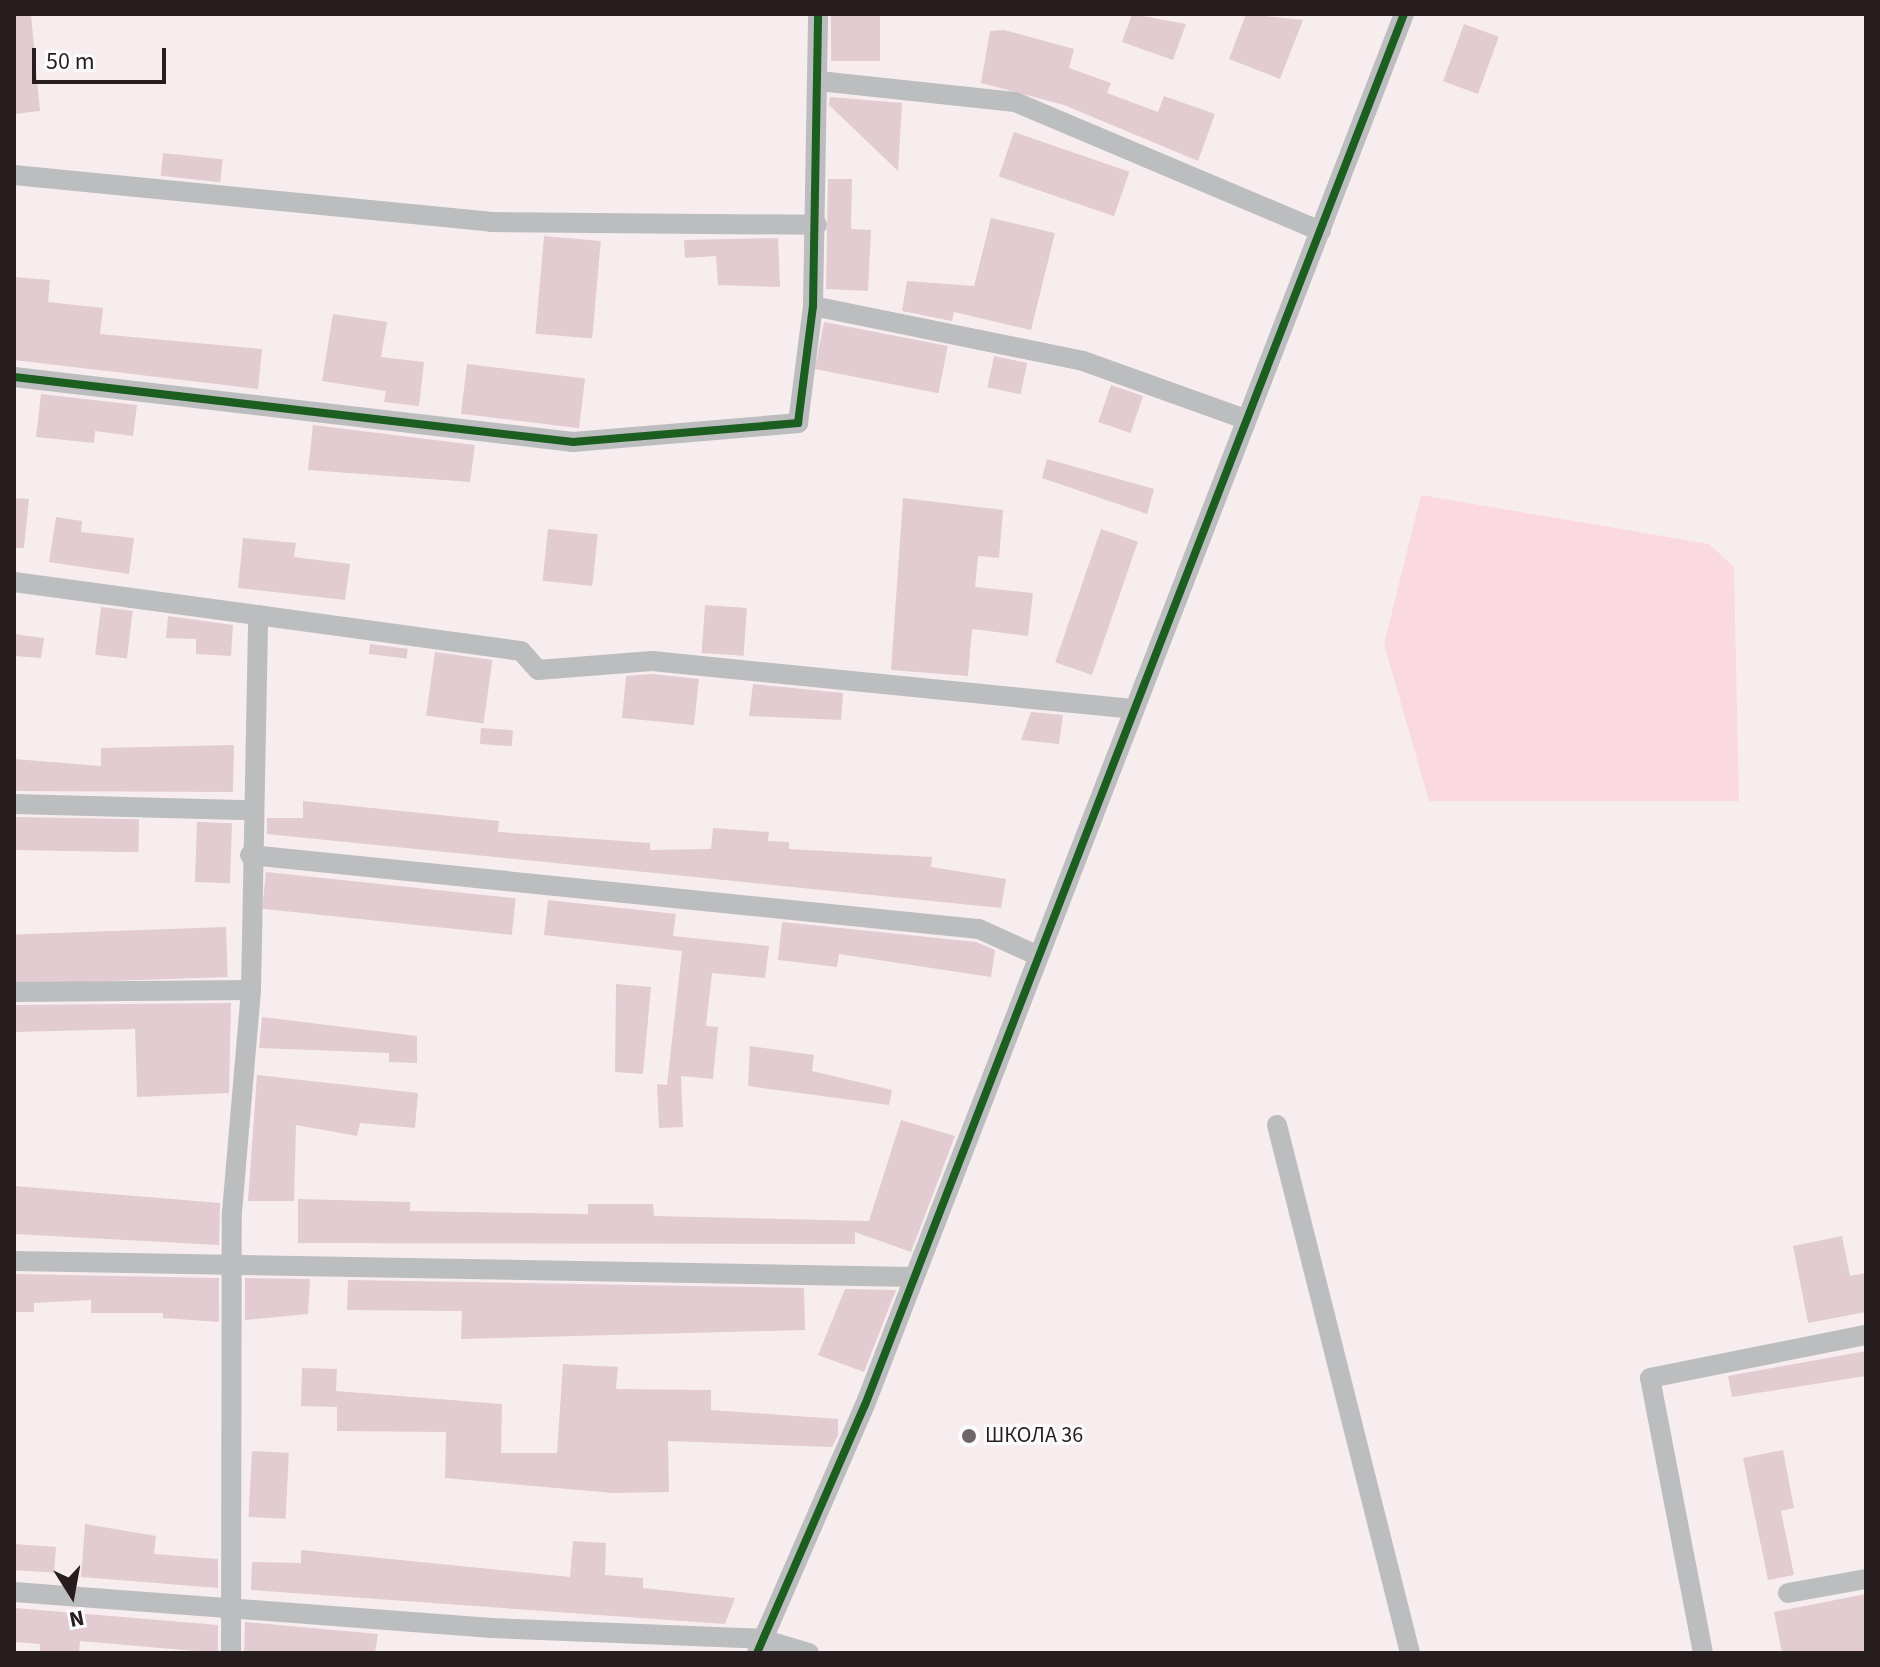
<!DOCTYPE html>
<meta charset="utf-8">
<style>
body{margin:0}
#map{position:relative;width:1880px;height:1667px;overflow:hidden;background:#f7edef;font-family:"Source Sans 3",sans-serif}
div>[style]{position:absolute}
.green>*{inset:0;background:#fadae0}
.building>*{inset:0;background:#e2cbd1;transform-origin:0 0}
.minor>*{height:20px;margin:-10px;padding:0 10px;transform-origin:10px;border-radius:10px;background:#bcbdbf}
.cycleway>*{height:8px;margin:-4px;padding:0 4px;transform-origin:4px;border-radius:4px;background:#1b5e20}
.dots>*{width:22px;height:22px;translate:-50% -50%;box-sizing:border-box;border:4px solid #fbfbfb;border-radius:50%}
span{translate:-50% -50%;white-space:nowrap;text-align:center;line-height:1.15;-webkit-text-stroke:6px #fbfbfb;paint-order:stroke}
.poi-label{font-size:22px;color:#271c1e}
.left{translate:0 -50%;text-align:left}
.frame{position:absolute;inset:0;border:16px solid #271c1e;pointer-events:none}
.north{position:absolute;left:32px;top:1555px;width:80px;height:80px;-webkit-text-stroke:6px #fbfbfb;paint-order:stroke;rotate:169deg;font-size:22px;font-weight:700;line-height:32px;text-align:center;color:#271c1e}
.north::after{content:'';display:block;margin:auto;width:28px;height:36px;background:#271c1e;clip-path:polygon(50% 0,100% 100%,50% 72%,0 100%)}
.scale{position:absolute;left:32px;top:48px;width:134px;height:36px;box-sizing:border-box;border:4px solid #271c1e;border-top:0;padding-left:10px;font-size:24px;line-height:28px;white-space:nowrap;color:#271c1e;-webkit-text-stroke:6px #fbfbfb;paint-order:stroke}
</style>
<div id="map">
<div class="green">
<i style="clip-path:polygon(1421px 495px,1709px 544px,1734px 567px,1739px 801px,1429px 801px,1384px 644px)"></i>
</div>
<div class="building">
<i style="clip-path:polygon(14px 14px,31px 14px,40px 111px,14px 114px)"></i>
<i style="left:831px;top:14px;width:49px;height:47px"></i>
<i style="clip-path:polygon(1132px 14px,1186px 24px,1173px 60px,1122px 42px)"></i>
<i style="clip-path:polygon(1246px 14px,1303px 20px,1280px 79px,1229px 59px)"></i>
<i style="left:1464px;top:24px;width:37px;height:61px;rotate:20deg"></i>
<i style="clip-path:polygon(1004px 30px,1074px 49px,1069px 68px,1111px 83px,1107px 93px,1158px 112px,1164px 96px,1215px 114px,1198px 161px,1064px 105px,981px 83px,990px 31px)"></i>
<i style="clip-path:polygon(830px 97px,902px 103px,898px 171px,829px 105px)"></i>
<i style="left:1014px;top:132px;width:122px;height:47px;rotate:19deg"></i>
<i style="left:163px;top:153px;width:60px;height:23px;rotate:6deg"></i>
<i style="clip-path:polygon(828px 179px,852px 179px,851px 229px,871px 230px,868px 291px,826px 289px)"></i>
<i style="clip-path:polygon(991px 218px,1055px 233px,1031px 330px,954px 312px,952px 321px,902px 311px,907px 281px,974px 286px)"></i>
<i style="left:544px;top:236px;width:57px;height:98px;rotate:5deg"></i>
<i style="clip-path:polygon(778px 238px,780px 287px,718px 285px,716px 256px,685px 258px,684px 240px)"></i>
<i style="clip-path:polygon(14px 277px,50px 280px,48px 302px,103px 308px,100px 334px,262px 349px,258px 389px,14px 360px)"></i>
<i style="clip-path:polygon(333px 314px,387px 322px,381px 357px,424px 362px,419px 406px,384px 402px,386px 391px,322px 381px)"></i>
<i style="left:824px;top:322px;width:126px;height:48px;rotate:11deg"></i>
<i style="left:994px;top:356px;width:34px;height:32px;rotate:12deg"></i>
<i style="left:467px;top:364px;width:119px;height:50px;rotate:7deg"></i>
<i style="left:1111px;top:385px;width:34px;height:39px;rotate:19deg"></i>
<i style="clip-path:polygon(41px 394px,137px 405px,133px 436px,95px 431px,94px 443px,36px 437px)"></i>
<i style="clip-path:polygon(313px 425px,475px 445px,470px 482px,308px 470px)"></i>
<i style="clip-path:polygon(1047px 459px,1154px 489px,1147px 514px,1042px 478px)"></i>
<i style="clip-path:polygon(14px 498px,29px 499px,24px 548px,14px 548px)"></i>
<i style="clip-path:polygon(903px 498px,1003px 510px,999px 558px,978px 556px,975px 587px,1033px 593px,1028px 636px,972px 629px,968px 676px,891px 670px)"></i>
<i style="clip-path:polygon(56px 517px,82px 521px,81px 532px,134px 538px,129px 574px,49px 562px)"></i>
<i style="left:548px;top:529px;width:50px;height:52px;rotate:6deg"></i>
<i style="left:1101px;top:529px;width:39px;height:141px;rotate:19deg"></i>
<i style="clip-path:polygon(243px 538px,296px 543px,294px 557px,350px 564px,345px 600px,238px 588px)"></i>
<i style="left:705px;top:605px;width:42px;height:48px;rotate:4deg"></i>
<i style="left:101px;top:607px;width:32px;height:48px;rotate:7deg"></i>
<i style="clip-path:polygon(168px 616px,233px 625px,231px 656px,196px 654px,196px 639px,166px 638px)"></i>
<i style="clip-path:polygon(14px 634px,44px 638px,41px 658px,14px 656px)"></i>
<i style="left:370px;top:644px;width:38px;height:10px;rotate:7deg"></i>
<i style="left:435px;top:652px;width:58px;height:64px;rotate:8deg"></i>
<i style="clip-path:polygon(652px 674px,699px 679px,694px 725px,622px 718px,626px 676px)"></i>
<i style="clip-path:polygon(753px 684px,843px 693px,841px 720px,749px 716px)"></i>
<i style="clip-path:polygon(1031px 712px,1063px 715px,1059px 744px,1021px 740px)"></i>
<i style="left:481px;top:728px;width:32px;height:16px;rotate:4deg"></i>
<i style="clip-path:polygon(234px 745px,233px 792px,14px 791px,14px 759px,101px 766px,101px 748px)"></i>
<i style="clip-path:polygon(303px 801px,499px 821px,498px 832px,650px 843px,650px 850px,711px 849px,713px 828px,769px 832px,768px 841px,789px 842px,789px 849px,932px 857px,931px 867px,1006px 879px,1001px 908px,267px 834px,267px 818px,303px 818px)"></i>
<i style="left:14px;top:817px;width:125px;height:33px;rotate:1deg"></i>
<i style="left:197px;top:822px;width:35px;height:60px;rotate:2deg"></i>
<i style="left:266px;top:872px;width:251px;height:37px;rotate:6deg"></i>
<i style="clip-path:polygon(548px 900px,676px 914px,673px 936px,769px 946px,765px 978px,712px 973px,706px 1026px,718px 1027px,713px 1079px,681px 1076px,683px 1127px,659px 1128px,657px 1084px,667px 1085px,682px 951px,544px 935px)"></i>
<i style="clip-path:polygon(782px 922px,976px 942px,995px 950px,991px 977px,839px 954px,837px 967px,778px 960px)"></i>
<i style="left:226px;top:927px;width:50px;height:212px;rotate:88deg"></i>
<i style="clip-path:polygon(616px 984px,651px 987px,643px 1074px,615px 1072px)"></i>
<i style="clip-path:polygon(231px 1003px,229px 1093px,137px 1097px,135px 1029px,14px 1032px,14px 1005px)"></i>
<i style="clip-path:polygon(262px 1017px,417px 1036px,417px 1063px,389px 1062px,389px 1053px,259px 1048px)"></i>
<i style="clip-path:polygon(750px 1046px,814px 1055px,812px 1071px,892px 1090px,889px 1105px,748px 1086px)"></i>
<i style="clip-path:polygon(257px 1075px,418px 1093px,415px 1128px,360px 1123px,357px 1136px,296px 1125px,294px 1201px,248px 1201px)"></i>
<i style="clip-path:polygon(901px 1120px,955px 1136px,911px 1252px,855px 1232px,855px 1244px,298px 1243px,298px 1199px,410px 1202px,410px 1211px,588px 1214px,588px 1204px,653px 1204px,654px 1216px,869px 1221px)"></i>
<i style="clip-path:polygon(14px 1186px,220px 1203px,219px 1245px,14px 1234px)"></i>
<i style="clip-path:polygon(1842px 1236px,1850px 1276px,1866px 1273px,1866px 1312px,1808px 1323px,1793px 1246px)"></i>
<i style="clip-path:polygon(14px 1274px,219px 1278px,219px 1322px,163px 1318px,163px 1313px,91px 1313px,91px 1300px,34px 1303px,34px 1312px,14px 1312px)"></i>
<i style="clip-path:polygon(245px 1278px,310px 1279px,308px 1314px,245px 1320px)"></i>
<i style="clip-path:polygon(348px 1280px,804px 1288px,805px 1330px,461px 1339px,462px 1311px,347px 1310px)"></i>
<i style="clip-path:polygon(845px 1289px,896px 1290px,864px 1372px,818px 1355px)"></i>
<i style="clip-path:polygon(1866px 1351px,1866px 1376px,1732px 1397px,1728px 1376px)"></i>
<i style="clip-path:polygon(563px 1364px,618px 1367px,616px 1389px,711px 1390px,711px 1410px,838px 1419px,838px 1435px,832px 1447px,668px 1441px,669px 1492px,613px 1493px,445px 1478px,446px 1432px,337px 1431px,337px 1407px,301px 1406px,302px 1368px,337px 1369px,336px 1391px,502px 1404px,501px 1453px,557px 1453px)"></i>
<i style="clip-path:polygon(1783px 1450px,1794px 1508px,1781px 1511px,1794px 1575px,1768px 1580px,1743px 1458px)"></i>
<i style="left:252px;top:1451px;width:37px;height:66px;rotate:3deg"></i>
<i style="clip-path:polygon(85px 1524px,156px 1536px,154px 1554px,218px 1559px,218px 1588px,81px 1577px)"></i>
<i style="clip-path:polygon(573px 1541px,606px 1543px,605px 1575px,643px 1578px,643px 1588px,735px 1598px,725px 1624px,251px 1590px,252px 1562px,301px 1563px,301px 1550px,570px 1577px)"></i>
<i style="left:14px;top:1544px;width:42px;height:26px;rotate:4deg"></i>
<i style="clip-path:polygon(1866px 1594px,1866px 1653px,1782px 1653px,1774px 1612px)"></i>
<i style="clip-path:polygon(15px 1608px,218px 1625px,218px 1653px,80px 1641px,79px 1653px,40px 1653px,40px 1644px,14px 1642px)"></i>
<i style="clip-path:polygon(245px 1622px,378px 1634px,375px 1653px,244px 1653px)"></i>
</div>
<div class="minor">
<i style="left:819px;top:81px;width:197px;rotate:6.1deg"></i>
<i style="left:1015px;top:102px;width:332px;rotate:22.9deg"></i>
<i style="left:14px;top:175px;width:478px;rotate:5.6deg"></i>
<i style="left:490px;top:222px;width:327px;rotate:0.5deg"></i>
<i style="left:813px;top:306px;width:276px;rotate:11.5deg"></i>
<i style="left:1083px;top:361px;width:169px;rotate:19.7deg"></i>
<i style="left:14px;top:377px;width:563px;rotate:6.63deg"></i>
<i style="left:573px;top:442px;width:226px;rotate:-4.8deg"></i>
<i style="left:798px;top:423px;width:118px;rotate:-82.7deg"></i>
<i style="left:813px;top:306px;width:292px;rotate:-89deg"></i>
<i style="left:14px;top:582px;width:512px;rotate:7.75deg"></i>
<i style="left:521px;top:651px;width:25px;rotate:48deg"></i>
<i style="left:538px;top:670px;width:114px;rotate:-4.5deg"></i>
<i style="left:652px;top:661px;width:480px;rotate:5.7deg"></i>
<i style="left:14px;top:804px;width:237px;rotate:1.5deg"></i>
<i style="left:250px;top:855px;width:733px;rotate:5.8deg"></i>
<i style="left:979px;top:929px;width:63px;rotate:24.5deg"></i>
<i style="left:14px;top:992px;width:237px;rotate:-0.5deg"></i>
<i style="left:1277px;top:1125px;width:544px;rotate:75.86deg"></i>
<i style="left:14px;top:1261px;width:900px;rotate:1.02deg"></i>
<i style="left:14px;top:1592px;width:479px;rotate:4.3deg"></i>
<i style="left:492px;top:1628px;width:270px;rotate:2.3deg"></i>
<i style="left:762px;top:1639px;width:49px;rotate:16.6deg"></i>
<i style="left:1788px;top:1593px;width:79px;rotate:-10.2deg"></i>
<i style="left:231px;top:1653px;width:441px;rotate:-89.9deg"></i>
<i style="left:232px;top:1212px;width:223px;rotate:-85.1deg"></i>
<i style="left:251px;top:990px;width:375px;rotate:-88.9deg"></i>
<i style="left:757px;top:1653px;width:270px;rotate:-66.5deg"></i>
<i style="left:865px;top:1405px;width:1492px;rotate:-68.82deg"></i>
<i style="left:1703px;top:1653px;width:280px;rotate:-100.9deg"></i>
<i style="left:1650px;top:1378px;width:220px;rotate:-11.3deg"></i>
</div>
<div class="cycleway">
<i style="left:14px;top:377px;width:563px;rotate:6.63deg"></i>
<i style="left:573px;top:442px;width:226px;rotate:-4.8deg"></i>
<i style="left:798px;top:423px;width:118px;rotate:-82.7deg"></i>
<i style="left:813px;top:306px;width:292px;rotate:-89deg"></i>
<i style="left:757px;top:1653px;width:270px;rotate:-66.5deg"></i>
<i style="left:865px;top:1405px;width:1492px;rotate:-68.82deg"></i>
</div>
<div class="dots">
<i style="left:969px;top:1436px;background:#706567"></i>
</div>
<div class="poi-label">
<span class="left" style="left:985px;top:1436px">ШКОЛА 36</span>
</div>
<div class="frame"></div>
<div class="north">N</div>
<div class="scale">50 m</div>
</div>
